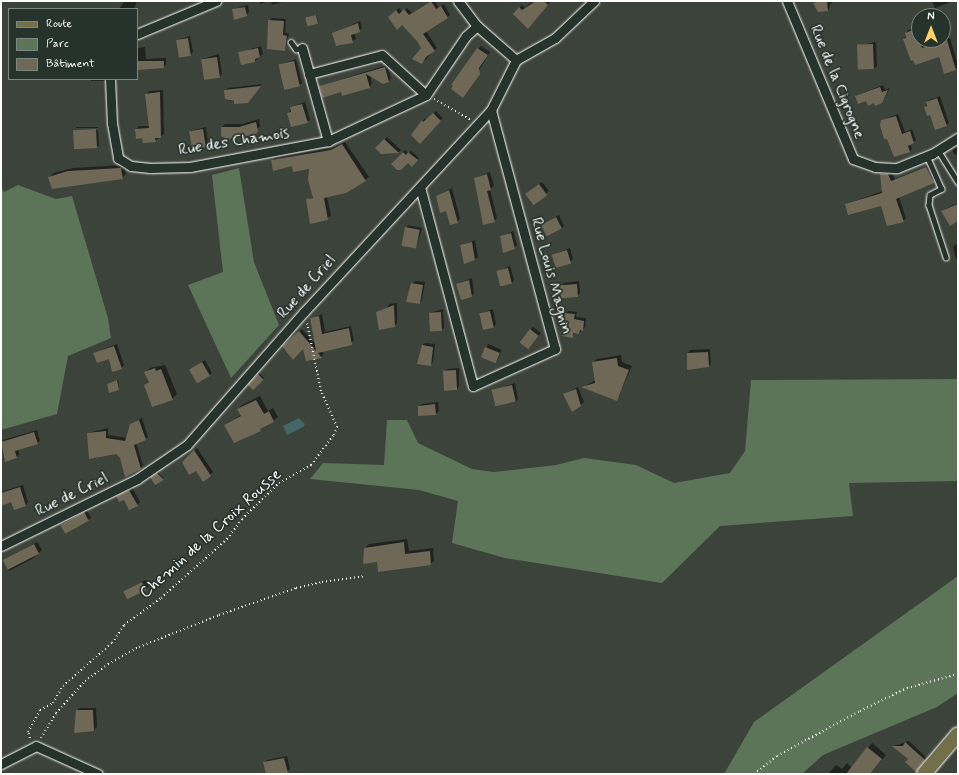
<!DOCTYPE html>
<meta charset="utf-8">
<style>
body{margin:0}
#map{position:relative;width:959px;height:775px;overflow:hidden;background:#3c433a;font-family:Mynerve,sans-serif}
div>[style]{position:absolute}
.green>*{inset:0;background:#5c7458}
.water>*{inset:0;background:#426766}
.shadow>*{inset:0;background:#0007;transform-origin:0 0}
.building>*{inset:0;background:#6f6857;transform-origin:0 0}
.path>*{height:2px;margin-top:-1px;transform-origin:0;background:repeating-linear-gradient(90deg,#fff 0 1px,transparent 0 4px)}
.roads{filter:drop-shadow(0 0 1px #fff) drop-shadow(0 0 1px #fff)}
.service>*{height:4.5px;margin:-2.25px;padding:0 2.25px;transform-origin:2.25px;border-radius:2.25px;background:#26332d}
.minor>*{height:9px;margin:-4.5px;padding:0 4.5px;transform-origin:4.5px;border-radius:4.5px;background:#26332d}
.primary>*{height:14px;margin:-7px;padding:0 7px;transform-origin:7px;border-radius:7px;background:#726f4a}
span{translate:-50% -50%;white-space:nowrap;text-align:center;line-height:1.15;-webkit-text-stroke:3.5px #26332d;paint-order:stroke}
.street-label{font-size:16px;color:#fff}
.frame{position:absolute;inset:0;border:2px solid #fff;pointer-events:none}
.legend{position:absolute;left:8px;top:8px;width:130px;height:72px;box-sizing:border-box;background:#26332d;border:1px solid #7d8581;margin:0;padding:5px 7px;list-style:none;font-size:12px;color:#fff}
.legend li{display:flex;align-items:center;gap:8px;height:20px}
.legend b{width:20px;border:1px solid #7d8581}
.north{position:absolute;left:911px;top:8px;width:40px;height:40px;box-sizing:border-box;background:#26332d;border:1px solid #7d8581;border-radius:50%;rotate:0deg;font-size:11px;font-weight:700;line-height:16px;text-align:center;color:#fff}
.north::after{content:'';display:block;margin:auto;width:14px;height:18px;background:#ffd166;clip-path:polygon(50% 0,100% 100%,50% 72%,0 100%)}
</style>
<div id="map">
<div class="green">
<i style="clip-path:polygon(239px 168px,254px 262px,279px 325px,231px 378px,188px 285px,223px 272px,212px 175px)"></i>
<i style="clip-path:polygon(18px 185px,56px 199px,72px 196px,108px 318px,111px 338px,68px 356px,57px 414px,1px 430px,1px 186px,4px 192px)"></i>
<i style="clip-path:polygon(958px 379px,958px 481px,849px 483px,853px 516px,720px 526px,662px 583px,505px 558px,452px 543px,458px 501px,419px 490px,310px 479px,323px 463px,384px 465px,387px 420px,407px 420px,418px 443px,472px 469px,494px 472px,556px 465px,584px 458px,636px 465px,674px 483px,730px 473px,745px 451px,751px 380px)"></i>
<i style="clip-path:polygon(958px 576px,958px 693px,937px 707px,823px 755px,802px 774px,724px 774px,754px 722px)"></i>
</div>
<div class="water">
<i style="clip-path:polygon(299px 418px,305px 424px,303px 427px,287px 435px,283px 426px)"></i>
</div>
<div class="shadow">
<i style="clip-path:polygon(125px 1px,137px 1px,134px 9px,119px 9px)"></i>
<i style="clip-path:polygon(259px 1px,268px 1px,260px 4px)"></i>
<i style="clip-path:polygon(271px 1px,285px 1px,272px 5px)"></i>
<i style="clip-path:polygon(430px 1px,435px 1px,439px 8px,444px 4px,450px 15px,426px 31px,437px 48px,422px 63px,423px 49px,417px 40px,402px 24px,389px 17px,399px 8px,403px 12px,407px 8px,412px 13px)"></i>
<i style="clip-path:polygon(540px 1px,550px 2px,531px 25px,514px 14px,522px 5px,525px 8px,531px 2px,534px 4px)"></i>
<i style="clip-path:polygon(814px 1px,831px 1px,832px 2px,828px 10px,819px 11px)"></i>
<i style="clip-path:polygon(932px 1px,953px 1px,935px 8px)"></i>
<i style="clip-path:polygon(248px 5px,249px 12px,246px 15px,233px 9px)"></i>
<i style="clip-path:polygon(317px 15px,318px 24px,306px 18px,307px 17px)"></i>
<i style="clip-path:polygon(272px 18px,286px 19px,285px 33px,289px 33px,285px 50px,269px 21px)"></i>
<i style="clip-path:polygon(360px 21px,362px 29px,354px 33px,356px 39px,340px 46px,334px 33px)"></i>
<i style="clip-path:polygon(919px 27px,919px 40px,923px 40px,925px 46px,950px 38px,958px 65px,956px 69px,944px 73px,939px 56px,916px 63px,904px 39px,908px 30px)"></i>
<i style="clip-path:polygon(190px 36px,193px 52px,190px 55px,177px 40px)"></i>
<i style="clip-path:polygon(876px 42px,877px 66px,874px 68px,862px 45px)"></i>
<i style="clip-path:polygon(261px 46px,263px 54px,255px 61px,239px 53px)"></i>
<i style="clip-path:polygon(481px 46px,490px 52px,465px 94px,478px 49px)"></i>
<i style="clip-path:polygon(145px 47px,146px 59px,166px 58px,166px 64px,164px 67px,137px 69px,137px 48px)"></i>
<i style="clip-path:polygon(219px 54px,222px 74px,219px 77px,202px 59px)"></i>
<i style="clip-path:polygon(296px 59px,302px 83px,299px 85px,280px 65px)"></i>
<i style="clip-path:polygon(387px 65px,391px 78px,389px 81px,370px 75px,372px 84px,369px 87px,342px 91px,320px 86px)"></i>
<i style="left:91px;top:79px;width:15px;height:2px"></i>
<i style="clip-path:polygon(262px 84px,247px 102px,230px 101px,226px 98px,225px 91px,228px 88px)"></i>
<i style="clip-path:polygon(883px 85px,885px 90px,890px 88px,882px 102px,856px 96px)"></i>
<i style="clip-path:polygon(163px 90px,164px 134px,155px 141px,143px 137px,136px 129px,139px 126px,150px 126px,147px 94px,149px 91px)"></i>
<i style="clip-path:polygon(940px 96px,949px 123px,946px 125px,925px 108px,929px 100px)"></i>
<i style="clip-path:polygon(305px 102px,310px 120px,292px 126px,289px 113px,291px 107px)"></i>
<i style="clip-path:polygon(436px 111px,443px 118px,420px 142px,412px 134px,425px 118px,427px 120px)"></i>
<i style="clip-path:polygon(898px 114px,905px 132px,912px 129px,916px 140px,910px 144px,912px 149px,910px 151px,882px 120px)"></i>
<i style="clip-path:polygon(259px 119px,260px 126px,255px 132px,222px 127px,225px 124px,242px 124px)"></i>
<i style="left:98px;top:127px;width:1px;height:22px;rotate:90deg"></i>
<i style="clip-path:polygon(206px 127px,208px 143px,205px 146px,190px 131px)"></i>
<i style="clip-path:polygon(98px 130px,99px 145px,97px 147px,74px 131px)"></i>
<i style="clip-path:polygon(387px 137px,401px 150px,399px 152px,382px 153px,376px 148px)"></i>
<i style="clip-path:polygon(345px 142px,369px 177px,346px 192px,327px 197px,331px 216px,311px 223px,307px 200px,314px 196px,311px 168px,272px 160px,275px 157px,334px 147px)"></i>
<i style="clip-path:polygon(958px 145px,958px 154px,955px 155px,952px 150px)"></i>
<i style="clip-path:polygon(405px 150px,409px 153px,411px 151px,419px 158px,412px 165px,408px 162px,392px 164px)"></i>
<i style="clip-path:polygon(124px 165px,126px 174px,122px 178px,50px 177px,53px 173px,73px 168px)"></i>
<i style="clip-path:polygon(930px 165px,936px 179px,899px 197px,906px 218px,903px 221px,882px 204px,846px 204px,883px 191px,881px 174px,884px 171px,891px 171px,895px 179px)"></i>
<i style="clip-path:polygon(490px 172px,494px 186px,490px 189px,497px 218px,494px 221px,475px 178px)"></i>
<i style="clip-path:polygon(542px 182px,549px 191px,534px 203px,530px 191px)"></i>
<i style="clip-path:polygon(452px 188px,460px 219px,457px 222px,437px 196px)"></i>
<i style="clip-path:polygon(958px 203px,958px 220px,943px 211px,945px 209px)"></i>
<i style="clip-path:polygon(559px 215px,564px 226px,561px 229px,542px 224px)"></i>
<i style="clip-path:polygon(408px 225px,422px 228px,416px 248px,406px 228px)"></i>
<i style="clip-path:polygon(513px 231px,517px 245px,514px 248px,501px 237px)"></i>
<i style="clip-path:polygon(475px 240px,478px 257px,475px 259px,461px 246px)"></i>
<i style="clip-path:polygon(958px 243px,958px 258px,956px 259px,953px 247px)"></i>
<i style="clip-path:polygon(570px 248px,573px 259px,570px 262px,553px 255px)"></i>
<i style="clip-path:polygon(510px 266px,514px 280px,512px 283px,498px 272px)"></i>
<i style="clip-path:polygon(472px 278px,474px 293px,472px 296px,457px 284px)"></i>
<i style="clip-path:polygon(415px 281px,425px 282px,422px 300px,420px 303px,412px 284px)"></i>
<i style="clip-path:polygon(579px 281px,580px 293px,577px 296px,561px 286px,564px 283px)"></i>
<i style="clip-path:polygon(397px 303px,397px 323px,394px 326px,377px 312px,387px 308px,389px 304px)"></i>
<i style="clip-path:polygon(443px 309px,444px 328px,441px 330px,430px 313px)"></i>
<i style="clip-path:polygon(493px 309px,496px 324px,494px 327px,480px 314px)"></i>
<i style="clip-path:polygon(568px 311px,577px 312px,576px 317px,586px 318px,585px 327px,579px 333px,575px 332px,572px 337px,566px 313px)"></i>
<i style="clip-path:polygon(322px 314px,325px 332px,351px 326px,354px 341px,321px 351px,324px 354px,321px 357px,306px 360px,304px 347px,286px 343px,302px 329px,316px 345px,311px 319px)"></i>
<i style="clip-path:polygon(533px 327px,541px 333px,531px 345px,530px 330px)"></i>
<i style="clip-path:polygon(425px 343px,435px 344px,433px 362px,430px 365px,423px 345px)"></i>
<i style="clip-path:polygon(117px 344px,124px 365px,121px 368px,109px 358px,94px 353px)"></i>
<i style="left:488px;top:344px;width:15px;height:13px;rotate:23deg"></i>
<i style="clip-path:polygon(710px 349px,711px 364px,709px 366px,688px 353px,690px 350px)"></i>
<i style="clip-path:polygon(621px 355px,622px 362px,632px 366px,617px 400px,583px 387px,596px 380px,593px 362px,597px 359px)"></i>
<i style="clip-path:polygon(205px 360px,212px 373px,209px 376px,190px 370px)"></i>
<i style="clip-path:polygon(165px 365px,177px 394px,172px 399px,145px 385px,149px 381px,146px 372px,150px 368px)"></i>
<i style="clip-path:polygon(459px 368px,459px 386px,457px 389px,444px 372px,447px 369px)"></i>
<i style="clip-path:polygon(259px 373px,264px 378px,253px 389px,249px 385px)"></i>
<i style="clip-path:polygon(118px 380px,119px 389px,109px 383px)"></i>
<i style="clip-path:polygon(515px 383px,518px 399px,516px 402px,493px 391px)"></i>
<i style="clip-path:polygon(578px 387px,584px 402px,572px 411px,565px 394px)"></i>
<i style="clip-path:polygon(260px 396px,268px 411px,273px 408px,278px 417px,251px 435px,234px 442px,225px 425px,241px 415px,238px 409px,242px 405px)"></i>
<i style="clip-path:polygon(438px 402px,439px 411px,436px 414px,419px 406px,422px 404px)"></i>
<i style="clip-path:polygon(142px 418px,148px 437px,136px 443px,143px 465px,140px 468px,121px 458px,88px 433px,108px 428px,108px 435px,127px 438px,131px 424px)"></i>
<i style="clip-path:polygon(37px 430px,40px 441px,37px 443px,18px 449px,19px 454px,17px 457px,5px 461px,1px 445px,3px 440px)"></i>
<i style="clip-path:polygon(197px 448px,213px 472px,210px 475px,183px 462px)"></i>
<i style="clip-path:polygon(158px 472px,164px 479px,163px 479px,152px 476px)"></i>
<i style="clip-path:polygon(23px 485px,28px 502px,26px 505px,11px 501px,1px 505px,1px 492px)"></i>
<i style="clip-path:polygon(132px 487px,140px 502px,137px 505px,118px 496px)"></i>
<i style="clip-path:polygon(87px 510px,91px 518px,88px 520px,61px 524px)"></i>
<i style="clip-path:polygon(407px 539px,409px 551px,433px 548px,434px 561px,430px 564px,378px 561px,365px 548px,369px 544px)"></i>
<i style="clip-path:polygon(37px 542px,42px 550px,32px 559px,9px 571px,4px 561px)"></i>
<i style="clip-path:polygon(145px 580px,149px 586px,130px 599px,128px 590px)"></i>
<i style="clip-path:polygon(79px 708px,96px 708px,97px 727px,94px 730px,77px 711px)"></i>
<i style="clip-path:polygon(909px 741px,926px 757px,918px 768px,894px 746px)"></i>
<i style="clip-path:polygon(872px 743px,886px 755px,870px 774px,828px 774px,836px 765px,842px 769px,847px 763px,852px 768px)"></i>
<i style="clip-path:polygon(287px 756px,290px 769px,287px 772px,267px 774px,265px 762px,267px 760px)"></i>
</div>
<div class="building">
<i style="clip-path:polygon(431px 1px,436px 9px,441px 6px,448px 18px,423px 34px,435px 51px,426px 57px,422px 64px,412px 59px,421px 48px,417px 41px,402px 25px,397px 30px,388px 17px,396px 10px,399px 14px,404px 9px,409px 15px)"></i>
<i style="clip-path:polygon(536px 1px,544px 1px,548px 5px,528px 29px,513px 14px,519px 7px,522px 10px)"></i>
<i style="clip-path:polygon(819px 1px,827px 1px,828px 11px,818px 12px,813px 3px)"></i>
<i style="clip-path:polygon(245px 7px,247px 16px,234px 20px,232px 9px)"></i>
<i style="left:316px;top:15px;width:9px;height:11px;rotate:77deg"></i>
<i style="clip-path:polygon(268px 20px,284px 21px,283px 35px,287px 36px,285px 51px,267px 49px)"></i>
<i style="clip-path:polygon(358px 23px,360px 32px,351px 35px,353px 43px,336px 46px,332px 33px)"></i>
<i style="clip-path:polygon(916px 29px,922px 48px,947px 40px,956px 70px,944px 74px,939px 57px,915px 65px,913px 60px,911px 61px,903px 39px,906px 38px,905px 33px)"></i>
<i style="left:188px;top:38px;width:18px;height:12px;rotate:81deg"></i>
<i style="left:873px;top:44px;width:25px;height:16px;rotate:88deg"></i>
<i style="clip-path:polygon(258px 48px,260px 57px,255px 59px,255px 62px,241px 65px,238px 52px)"></i>
<i style="clip-path:polygon(477px 48px,488px 55px,479px 68px,480px 74px,463px 98px,451px 89px,453px 86px,451px 85px)"></i>
<i style="left:217px;top:57px;width:21px;height:16px;rotate:82deg"></i>
<i style="clip-path:polygon(137px 61px,164px 61px,164px 68px,137px 70px)"></i>
<i style="left:294px;top:61px;width:26px;height:16px;rotate:77deg"></i>
<i style="clip-path:polygon(385px 67px,389px 82px,383px 84px,366px 74px,370px 88px,342px 96px,341px 92px,322px 98px,319px 86px)"></i>
<i style="clip-path:polygon(261px 86px,248px 103px,234px 104px,234px 101px,225px 99px,224px 90px)"></i>
<i style="clip-path:polygon(880px 87px,882px 92px,888px 90px,882px 103px,875px 106px,874px 103px,868px 106px,866px 101px,858px 104px,855px 96px)"></i>
<i style="clip-path:polygon(160px 92px,161px 138px,155px 138px,156px 142px,143px 143px,142px 138px,136px 139px,135px 129px,149px 128px,145px 94px)"></i>
<i style="clip-path:polygon(937px 98px,947px 126px,935px 130px,930px 115px,927px 116px,924px 107px,927px 106px,926px 102px)"></i>
<i style="clip-path:polygon(302px 104px,308px 123px,291px 127px,287px 113px,291px 112px,290px 107px)"></i>
<i style="clip-path:polygon(433px 113px,441px 121px,420px 144px,411px 135px,422px 120px,423px 122px)"></i>
<i style="clip-path:polygon(896px 116px,902px 134px,910px 131px,914px 143px,908px 146px,910px 152px,894px 157px,887px 139px,884px 139px,880px 125px,881px 120px)"></i>
<i style="clip-path:polygon(256px 122px,258px 131px,255px 135px,226px 139px,221px 136px,221px 127px,239px 127px)"></i>
<i style="left:96px;top:129px;width:19px;height:23px;rotate:87deg"></i>
<i style="left:203px;top:129px;width:18px;height:14px;rotate:81deg"></i>
<i style="clip-path:polygon(384px 139px,399px 153px,381px 154px,375px 148px)"></i>
<i style="clip-path:polygon(342px 144px,366px 181px,346px 193px,324px 198px,328px 220px,310px 224px,306px 199px,313px 198px,308px 180px,309px 169px,293px 172px,292px 166px,273px 171px,271px 160px,331px 150px)"></i>
<i style="clip-path:polygon(403px 152px,406px 155px,408px 152px,418px 160px,412px 167px,408px 163px,401px 170px,397px 170px,391px 164px)"></i>
<i style="clip-path:polygon(926px 167px,934px 183px,896px 199px,904px 222px,887px 226px,881px 206px,848px 215px,845px 204px,882px 193px,880px 174px,888px 174px,891px 181px)"></i>
<i style="clip-path:polygon(121px 168px,123px 179px,52px 189px,48px 177px,68px 171px)"></i>
<i style="clip-path:polygon(487px 174px,491px 190px,487px 191px,495px 222px,483px 225px,474px 178px)"></i>
<i style="left:539px;top:184px;width:14px;height:17px;rotate:54deg"></i>
<i style="clip-path:polygon(449px 190px,458px 223px,450px 225px,446px 211px,440px 213px,436px 196px)"></i>
<i style="clip-path:polygon(958px 204px,958px 221px,950px 226px,941px 211px)"></i>
<i style="left:556px;top:217px;width:13px;height:17px;rotate:63deg"></i>
<i style="left:405px;top:227px;width:15px;height:19px;rotate:11deg"></i>
<i style="clip-path:polygon(511px 233px,515px 249px,503px 253px,500px 236px)"></i>
<i style="clip-path:polygon(472px 242px,475px 260px,464px 264px,460px 245px)"></i>
<i style="left:567px;top:250px;width:14px;height:16px;rotate:73deg"></i>
<i style="left:508px;top:268px;width:16px;height:12px;rotate:76deg"></i>
<i style="clip-path:polygon(469px 280px,472px 297px,461px 300px,456px 284px)"></i>
<i style="clip-path:polygon(411px 283px,423px 285px,420px 304px,406px 302px)"></i>
<i style="left:577px;top:284px;width:13px;height:17px;rotate:86deg"></i>
<i style="clip-path:polygon(394px 305px,395px 327px,379px 330px,376px 312px)"></i>
<i style="left:490px;top:311px;width:17px;height:11px;rotate:77deg"></i>
<i style="left:441px;top:312px;width:19px;height:12px;rotate:87deg"></i>
<i style="clip-path:polygon(565px 313px,575px 314px,574px 319px,584px 321px,583px 331px,580px 330px,579px 334px,573px 333px,573px 338px,562px 336px)"></i>
<i style="clip-path:polygon(319px 316px,322px 334px,349px 328px,352px 345px,318px 353px,322px 358px,306px 361px,303px 349px,293px 360px,282px 346px,299px 331px,316px 351px,310px 318px)"></i>
<i style="left:530px;top:329px;width:11px;height:17px;rotate:38deg"></i>
<i style="clip-path:polygon(422px 345px,433px 347px,431px 366px,417px 364px)"></i>
<i style="clip-path:polygon(114px 346px,122px 369px,112px 372px,109px 359px,97px 363px,93px 353px)"></i>
<i style="left:485px;top:347px;width:16px;height:11px;rotate:22deg"></i>
<i style="clip-path:polygon(708px 352px,709px 367px,687px 370px,687px 353px)"></i>
<i style="clip-path:polygon(617px 358px,618px 366px,629px 370px,617px 401px,581px 387px,595px 383px,592px 362px)"></i>
<i style="left:202px;top:362px;width:16px;height:15px;rotate:60deg"></i>
<i style="clip-path:polygon(155px 368px,156px 371px,161px 369px,173px 400px,152px 407px,144px 385px,149px 382px,144px 372px)"></i>
<i style="left:456px;top:370px;width:20px;height:13px;rotate:87deg"></i>
<i style="left:258px;top:374px;width:8px;height:15px;rotate:45deg"></i>
<i style="clip-path:polygon(117px 380px,119px 390px,109px 393px,107px 384px)"></i>
<i style="left:512px;top:385px;width:17px;height:21px;rotate:77deg"></i>
<i style="clip-path:polygon(576px 389px,581px 406px,572px 412px,563px 394px)"></i>
<i style="clip-path:polygon(256px 400px,264px 414px,269px 411px,274px 422px,260px 429px,261px 431px,234px 443px,224px 425px,241px 416px,237px 409px)"></i>
<i style="clip-path:polygon(435px 404px,436px 415px,418px 416px,418px 406px)"></i>
<i style="clip-path:polygon(139px 420px,146px 440px,134px 445px,141px 469px,125px 477px,120px 458px,116px 454px,89px 459px,87px 433px,106px 431px,106px 438px,125px 441px,130px 424px)"></i>
<i style="clip-path:polygon(34px 432px,38px 444px,15px 451px,17px 458px,5px 462px,1px 442px)"></i>
<i style="clip-path:polygon(194px 450px,211px 476px,203px 482px,196px 471px,189px 475px,182px 462px)"></i>
<i style="clip-path:polygon(157px 473px,164px 480px,155px 485px,150px 477px)"></i>
<i style="clip-path:polygon(20px 487px,26px 506px,14px 510px,11px 502px,1px 506px,1px 493px)"></i>
<i style="clip-path:polygon(129px 490px,138px 506px,129px 510px,124px 500px,119px 502px,116px 496px)"></i>
<i style="left:84px;top:512px;width:10px;height:27px;rotate:61deg"></i>
<i style="clip-path:polygon(404px 542px,405px 554px,430px 551px,431px 565px,378px 572px,377px 562px,363px 564px,364px 548px)"></i>
<i style="left:34px;top:544px;width:11px;height:35px;rotate:63deg"></i>
<i style="left:142px;top:582px;width:9px;height:21px;rotate:63deg"></i>
<i style="clip-path:polygon(76px 710px,93px 710px,94px 731px,74px 733px)"></i>
<i style="clip-path:polygon(905px 742px,925px 760px,916px 772px,905px 762px,908px 759px,892px 746px,903px 746px)"></i>
<i style="clip-path:polygon(867px 747px,882px 759px,870px 774px,846px 774px)"></i>
<i style="clip-path:polygon(284px 758px,288px 773px,266px 774px,263px 762px)"></i>
</div>
<div class="path">
<i style="left:434px;top:99px;width:43px;rotate:29.6deg"></i>
<i style="left:30px;top:738px;width:6px;rotate:-108deg"></i>
<i style="left:28px;top:732px;width:25px;rotate:-61deg"></i>
<i style="left:40px;top:710px;width:15px;rotate:-28deg"></i>
<i style="left:53px;top:703px;width:20px;rotate:-60deg"></i>
<i style="left:63px;top:686px;width:65px;rotate:-41.3deg"></i>
<i style="left:112px;top:643px;width:22px;rotate:-56deg"></i>
<i style="left:124px;top:625px;width:46px;rotate:-36.1deg"></i>
<i style="left:161px;top:598px;width:89px;rotate:-41.8deg"></i>
<i style="left:227px;top:539px;width:25px;rotate:-53deg"></i>
<i style="left:242px;top:519px;width:52px;rotate:-44.2deg"></i>
<i style="left:279px;top:483px;width:37px;rotate:-29deg"></i>
<i style="left:311px;top:465px;width:38px;rotate:-53deg"></i>
<i style="left:334px;top:435px;width:9px;rotate:-69deg"></i>
<i style="left:337px;top:427px;width:39px;rotate:-114deg"></i>
<i style="left:321px;top:391px;width:69px;rotate:-101.6deg"></i>
<i style="left:41px;top:738px;width:29px;rotate:-59deg"></i>
<i style="left:56px;top:713px;width:43px;rotate:-47.8deg"></i>
<i style="left:85px;top:681px;width:29px;rotate:-36deg"></i>
<i style="left:108px;top:664px;width:35px;rotate:-29deg"></i>
<i style="left:139px;top:647px;width:86px;rotate:-21.8deg"></i>
<i style="left:219px;top:615px;width:82px;rotate:-19.3deg"></i>
<i style="left:296px;top:588px;width:27px;rotate:-13deg"></i>
<i style="left:322px;top:582px;width:44px;rotate:-7.8deg"></i>
<i style="left:754px;top:774px;width:29px;rotate:-38deg"></i>
<i style="left:777px;top:756px;width:94px;rotate:-28.5deg"></i>
<i style="left:860px;top:711px;width:52px;rotate:-26.1deg"></i>
<i style="left:907px;top:688px;width:53px;rotate:-15.4deg"></i>
</div>
<div class="roads">
<div class="service">
<i style="left:291px;top:42px;width:9px;rotate:54deg"></i>
<i style="left:296px;top:49px;width:6px;rotate:-9deg"></i>
<i style="left:938px;top:150px;width:38px;rotate:58deg"></i>
<i style="left:927px;top:156px;width:36px;rotate:66deg"></i>
<i style="left:942px;top:189px;width:13px;rotate:153deg"></i>
<i style="left:930px;top:195px;width:10px;rotate:96deg"></i>
<i style="left:929px;top:205px;width:55px;rotate:71.9deg"></i>
</div>
<div class="minor">
<i style="left:458px;top:1px;width:31px;rotate:53deg"></i>
<i style="left:477px;top:26px;width:52px;rotate:41.1deg"></i>
<i style="left:787px;top:1px;width:171px;rotate:67.3deg"></i>
<i style="left:853px;top:159px;width:23px;rotate:20deg"></i>
<i style="left:875px;top:167px;width:22px;rotate:3deg"></i>
<i style="left:897px;top:168px;width:38px;rotate:-22deg"></i>
<i style="left:932px;top:154px;width:31px;rotate:-32deg"></i>
<i style="left:137px;top:34px;width:86px;rotate:-22.7deg"></i>
<i style="left:302px;top:48px;width:97px;rotate:74.4deg"></i>
<i style="left:309px;top:74px;width:75px;rotate:-14.6deg"></i>
<i style="left:382px;top:55px;width:59px;rotate:42.3deg"></i>
<i style="left:110px;top:79px;width:44px;rotate:87.4deg"></i>
<i style="left:112px;top:123px;width:36px;rotate:80deg"></i>
<i style="left:118px;top:158px;width:15px;rotate:32deg"></i>
<i style="left:131px;top:166px;width:19px;rotate:6deg"></i>
<i style="left:150px;top:168px;width:40px;rotate:-1.4deg"></i>
<i style="left:190px;top:167px;width:140px;rotate:-10.7deg"></i>
<i style="left:328px;top:141px;width:108px;rotate:-25.1deg"></i>
<i style="left:426px;top:95px;width:71px;rotate:-55.9deg"></i>
<i style="left:466px;top:36px;width:15px;rotate:-42deg"></i>
<i style="left:420px;top:187px;width:206px;rotate:75.1deg"></i>
<i style="left:473px;top:386px;width:90px;rotate:-24.3deg"></i>
<i style="left:555px;top:349px;width:247px;rotate:-105deg"></i>
<i style="left:1px;top:546px;width:152px;rotate:-26.2deg"></i>
<i style="left:137px;top:479px;width:60px;rotate:-34.2deg"></i>
<i style="left:187px;top:445px;width:177px;rotate:-48.7deg"></i>
<i style="left:304px;top:312px;width:275px;rotate:-47.2deg"></i>
<i style="left:491px;top:110px;width:56px;rotate:-63.4deg"></i>
<i style="left:516px;top:60px;width:45px;rotate:-29.4deg"></i>
<i style="left:555px;top:38px;width:54px;rotate:-43.5deg"></i>
<i style="left:1px;top:764px;width:39px;rotate:-27deg"></i>
<i style="left:36px;top:746px;width:68px;rotate:24.3deg"></i>
</div>
<div class="primary">
<i style="left:924px;top:774px;width:52px;rotate:-49.6deg"></i>
</div>
</div>
<div class="street-label">
<span style="left:837px;top:82px;rotate:68deg">Rue de la Cigrogne</span>
<span style="left:234px;top:142px;rotate:-9deg">Rue des Chamois</span>
<span style="left:551px;top:276px;rotate:75deg">Rue Louis Magnin</span>
<span style="left:307px;top:287px;rotate:-48deg">Rue de Criel</span>
<span style="left:72px;top:495px;rotate:-26deg">Rue de Criel</span>
<span style="left:211px;top:534px;rotate:-42deg">Chemin de la Croix Rousse</span>
</div>
<div class="frame"></div>
<ul class="legend">
<li><b style="height:5px;background:#726f4a"></b>Route</li>
<li><b style="height:11px;background:#5c7458"></b>Parc</li>
<li><b style="height:11px;background:#6f6857"></b>Bâtiment</li>
</ul>
<div class="north">N</div>
</div>
